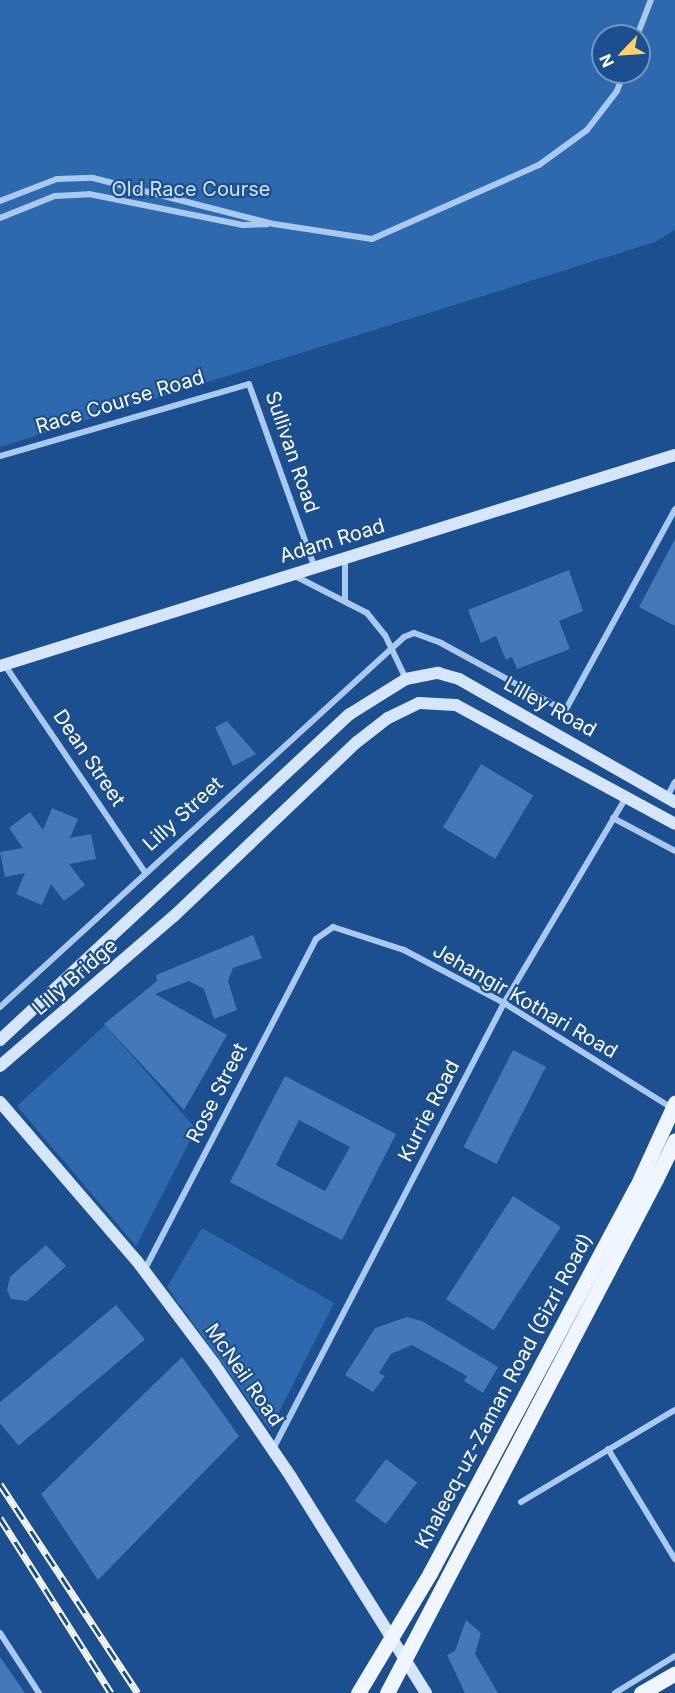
<!DOCTYPE html>
<style>
body{margin:0}
#map{position:relative;width:675px;height:1693px;overflow:hidden;background:#1b4f8f;font-family:Inter,sans-serif}
div>[style]{position:absolute}
.green>*{inset:0;background:#2e69ad}
.building>*{inset:0;background:#4478b7;transform-origin:0 0}
.street>*{height:6px;margin:-3px;padding:0 3px;transform-origin:3px;border-radius:3px;background:#a9c9ee}
.secondary>*{height:12px;margin:-6px;padding:0 6px;transform-origin:6px;border-radius:6px;background:#d6e6fa}
.primary>*{height:15px;margin:-7.5px;padding:0 7.5px;transform-origin:7.5px;border-radius:7.5px;background:#f0f6ff}
.rail>*{height:7px;margin-top:-3.5px;transform-origin:0;background:repeating-linear-gradient(90deg,#1b4f8f 0 14px,#fff 0 28px);box-sizing:border-box;border-block:2px solid #fff}
.primary-bridge>*{height:15px;margin:-7.5px;padding:0 7.5px;transform-origin:7.5px;border-radius:7.5px;background:#f0f6ff}
span{translate:-50% -50%;white-space:nowrap;text-align:center;line-height:1.15;-webkit-text-stroke:4.5px #1b4f8f;paint-order:stroke}
.park-label{font-size:20px;color:#cfe3fa}
.street-label{font-size:20px;color:#fff}
.north{position:absolute;left:591px;top:24px;width:60px;height:60px;box-sizing:border-box;background:#1b4f8f;border:2px solid #7695bc;border-radius:50%;rotate:245deg;font-size:16px;font-weight:700;line-height:24px;text-align:center;color:#fff}
.north::after{content:'';display:block;margin:auto;width:21px;height:27px;background:#ffd166;clip-path:polygon(50% 0,100% 100%,50% 72%,0 100%)}
</style>
<div id="map">
<div class="green">
<i style="clip-path:polygon(evenodd,0 0,675px 0,675px 230px,655px 242px,0 447px,0 0,603px 36px,639px 36px,639px 72px,603px 72px,603px 36px)"></i>
<i style="clip-path:polygon(105px 1025px,196px 1129px,136px 1246px,17px 1106px)"></i>
<i style="clip-path:polygon(202px 1228px,334px 1303px,270px 1430px,167px 1287px)"></i>
</div>
<div class="building">
<i style="clip-path:polygon(675px 539px,675px 626px,639px 607px)"></i>
<i style="clip-path:polygon(569px 570px,583px 611px,559px 621px,570px 649px,517px 669px,512px 657px,506px 660px,496px 636px,481px 643px,468px 610px)"></i>
<i style="clip-path:polygon(227px 721px,256px 754px,233px 766px,215px 727px)"></i>
<i style="left:481px;top:764px;width:61px;height:74px;rotate:31deg"></i>
<i style="clip-path:polygon(52px 808px,78px 819px,70px 838px,91px 834px,96px 859px,69px 864px,85px 885px,64px 901px,51px 884px,42px 905px,16px 894px,25px 873px,5px 877px,0 852px,23px 848px,9px 828px,30px 812px,43px 830px)"></i>
<i style="clip-path:polygon(253px 935px,262px 958px,233px 968px,228px 981px,237px 1010px,214px 1019px,204px 989px,189px 981px,155px 994px,227px 1035px,184px 1110px,104px 1024px,157px 981px,156px 975px)"></i>
<i style="left:513px;top:1050px;width:37px;height:109px;rotate:27deg"></i>
<i style="clip-path:polygon(evenodd,285px 1076px,396px 1134px,342px 1240px,230px 1182px,285px 1076px,299px 1120px,350px 1147px,325px 1191px,276px 1165px,299px 1120px)"></i>
<i style="left:513px;top:1196px;width:57px;height:123px;rotate:33deg"></i>
<i style="clip-path:polygon(46px 1245px,66px 1266px,27px 1301px,11px 1299px,7px 1290px,10px 1277px)"></i>
<i style="left:116px;top:1305px;width:45px;height:165px;rotate:50deg"></i>
<i style="clip-path:polygon(407px 1317px,422px 1321px,498px 1367px,483px 1393px,464px 1381px,467px 1376px,412px 1345px,391px 1354px,379px 1373px,385px 1376px,373px 1392px,345px 1375px,375px 1328px)"></i>
<i style="clip-path:polygon(182px 1357px,239px 1436px,98px 1580px,41px 1494px)"></i>
<i style="left:386px;top:1459px;width:39px;height:52px;rotate:37deg"></i>
<i style="clip-path:polygon(466px 1620px,481px 1633px,475px 1654px,498px 1693px,465px 1693px,447px 1655px,455px 1651px)"></i>
<i style="clip-path:polygon(0 1657px,25px 1693px,0 1693px)"></i>
</div>
<div class="street">
<i style="left:637px;top:36px;width:39px;rotate:-69deg"></i>
<i style="left:0;top:201px;width:61px;rotate:-21.1deg"></i>
<i style="left:57px;top:179px;width:36px;rotate:-2deg"></i>
<i style="left:93px;top:178px;width:187px;rotate:14.3deg"></i>
<i style="left:274px;top:224px;width:99px;rotate:8.7deg"></i>
<i style="left:372px;top:239px;width:183px;rotate:-23.9deg"></i>
<i style="left:539px;top:165px;width:59px;rotate:-36.1deg"></i>
<i style="left:587px;top:130px;width:49px;rotate:-52.4deg"></i>
<i style="left:617px;top:91px;width:20px;rotate:-70deg"></i>
<i style="left:0;top:218px;width:59px;rotate:-21.8deg"></i>
<i style="left:55px;top:196px;width:34px;rotate:-3deg"></i>
<i style="left:89px;top:194px;width:157px;rotate:11.4deg"></i>
<i style="left:243px;top:225px;width:24px;rotate:-2deg"></i>
<i style="left:0;top:456px;width:259px;rotate:-16.1deg"></i>
<i style="left:249px;top:384px;width:193px;rotate:70.3deg"></i>
<i style="left:345px;top:557px;width:41px;rotate:90deg"></i>
<i style="left:295px;top:576px;width:81px;rotate:27.2deg"></i>
<i style="left:367px;top:613px;width:28px;rotate:51deg"></i>
<i style="left:385px;top:635px;width:49px;rotate:64.5deg"></i>
<i style="left:4px;top:664px;width:251px;rotate:55.9deg"></i>
<i style="left:667px;top:797px;width:17px;rotate:-62deg"></i>
<i style="left:613px;top:818px;width:70px;rotate:28deg"></i>
<i style="left:0;top:1007px;width:548px;rotate:-42.48deg"></i>
<i style="left:404px;top:637px;width:11px;rotate:-22deg"></i>
<i style="left:414px;top:633px;width:29px;rotate:20deg"></i>
<i style="left:441px;top:643px;width:141px;rotate:28.7deg"></i>
<i style="left:565px;top:711px;width:230px;rotate:-61.4deg"></i>
<i style="left:144px;top:1271px;width:374px;rotate:-62.6deg"></i>
<i style="left:316px;top:939px;width:21px;rotate:-35deg"></i>
<i style="left:333px;top:927px;width:75px;rotate:17.9deg"></i>
<i style="left:404px;top:950px;width:113px;rotate:27.9deg"></i>
<i style="left:504px;top:1003px;width:198px;rotate:32deg"></i>
<i style="left:273px;top:1449px;width:502px;rotate:-62.62deg"></i>
<i style="left:504px;top:1003px;width:241px;rotate:-59.3deg"></i>
<i style="left:608px;top:1449px;width:129px;rotate:58.7deg"></i>
<i style="left:521px;top:1502px;width:179px;rotate:-30.9deg"></i>
<i style="left:0;top:1633px;width:72px;rotate:57deg"></i>
<i style="left:615px;top:1693px;width:70px;rotate:-31.7deg"></i>
</div>
<div class="secondary">
<i style="left:0;top:666px;width:707px;rotate:-17.36deg"></i>
<i style="left:0;top:1040px;width:478px;rotate:-43deg"></i>
<i style="left:350px;top:714px;width:66px;rotate:-32deg"></i>
<i style="left:406px;top:679px;width:33px;rotate:-11deg"></i>
<i style="left:438px;top:673px;width:22px;rotate:16deg"></i>
<i style="left:459px;top:679px;width:249px;rotate:29.7deg"></i>
<i style="left:0;top:1066px;width:230px;rotate:-40.8deg"></i>
<i style="left:174px;top:916px;width:253px;rotate:-43.6deg"></i>
<i style="left:357px;top:742px;width:39px;rotate:-38deg"></i>
<i style="left:388px;top:718px;width:34px;rotate:-26deg"></i>
<i style="left:419px;top:703px;width:37px;rotate:3deg"></i>
<i style="left:456px;top:705px;width:249px;rotate:28.5deg"></i>
<i style="left:0;top:1102px;width:210px;rotate:49.3deg"></i>
<i style="left:137px;top:1261px;width:130px;rotate:53.1deg"></i>
<i style="left:215px;top:1365px;width:135px;rotate:55.8deg"></i>
<i style="left:291px;top:1477px;width:255px;rotate:58deg"></i>
</div>
<div class="primary">
<i style="left:656px;top:1179px;width:43px;rotate:-64deg"></i>
<i style="left:636px;top:1188px;width:94px;rotate:-65.4deg"></i>
<i style="left:641px;top:1693px;width:39px;rotate:-30deg"></i>
</div>
<div class="rail">
<i style="left:0;top:1484px;width:250px;rotate:56.6deg"></i>
<i style="left:0;top:1518px;width:207px;rotate:57.6deg"></i>
</div>
<div class="primary-bridge">
<i style="left:358px;top:1693px;width:140px;rotate:-59deg"></i>
<i style="left:430px;top:1573px;width:437px;rotate:-61.9deg"></i>
<i style="left:387px;top:1693px;width:580px;rotate:-62.37deg"></i>
</div>
<div class="park-label">
<span style="left:191px;top:189px">Old Race Course</span>
</div>
<div class="street-label">
<span style="left:120px;top:402px;rotate:-17deg">Race Course Road</span>
<span style="left:292px;top:452px;rotate:71deg">Sullivan Road</span>
<span style="left:332px;top:541px;rotate:-17deg">Adam Road</span>
<span style="left:550px;top:707px;rotate:29deg">Lilley Road</span>
<span style="left:89px;top:758px;rotate:56deg">Dean Street</span>
<span style="left:183px;top:814px;rotate:-42deg">Lilly Street</span>
<span style="left:75px;top:977px;rotate:-41deg">Lilly Bridge</span>
<span style="left:525px;top:1001px;rotate:30deg">Jehangir Kothari Road</span>
<span style="left:217px;top:1093px;rotate:-63deg">Rose Street</span>
<span style="left:429px;top:1111px;rotate:-63deg">Kurrie Road</span>
<span style="left:244px;top:1375px;rotate:55deg">McNeil Road</span>
<span style="left:504px;top:1391px;rotate:-62deg">Khaleeq-uz-Zaman Road (Gizri Road)</span>
</div>
<div class="north">N</div>
</div>
